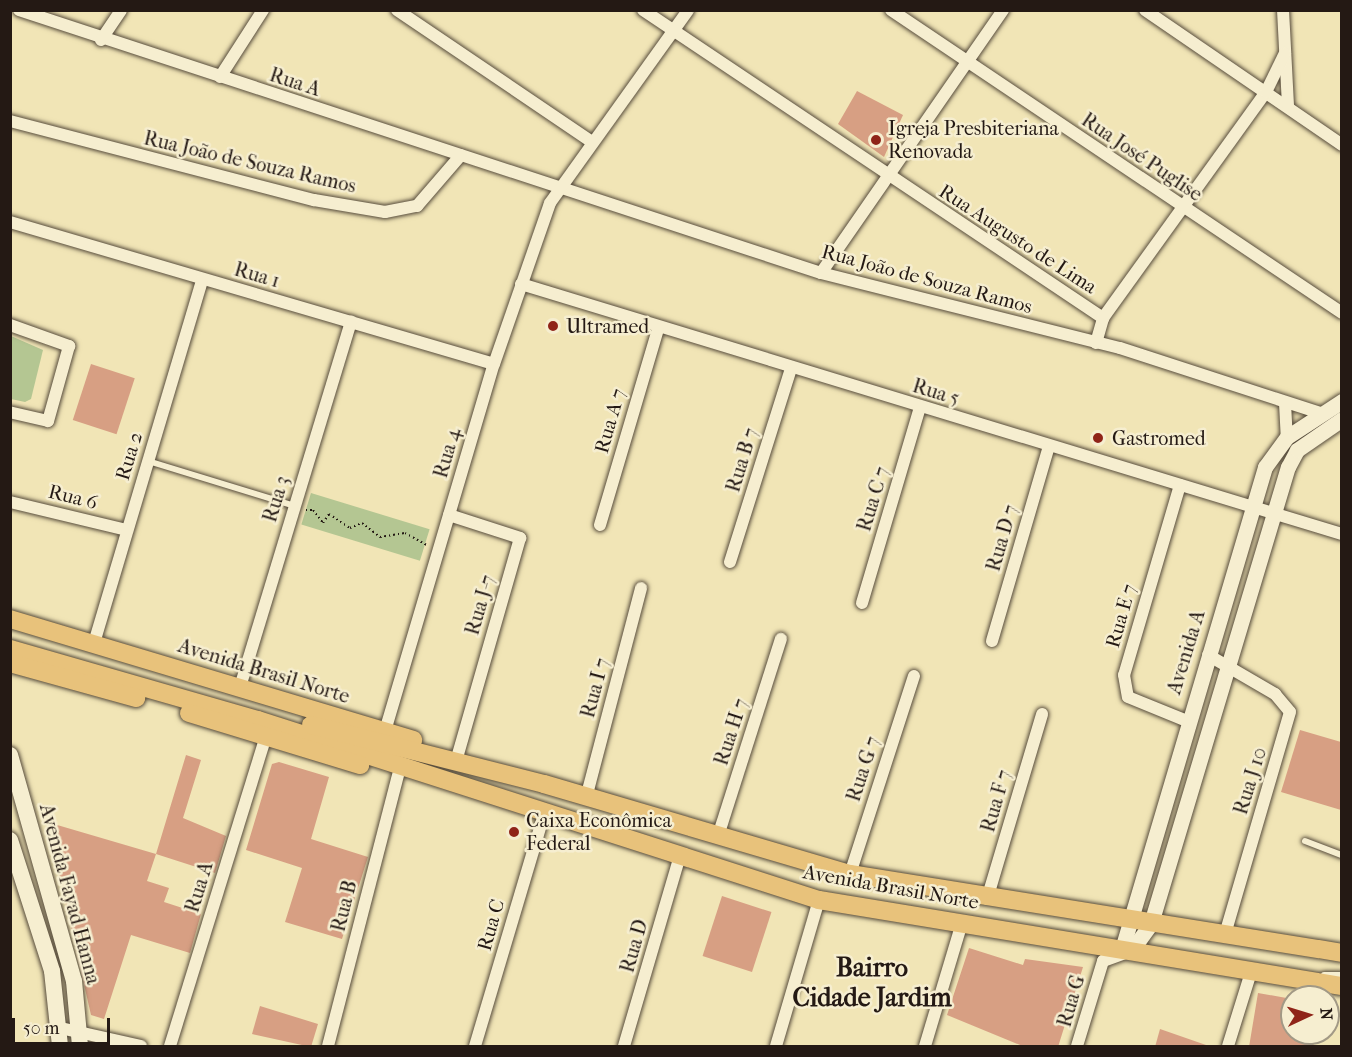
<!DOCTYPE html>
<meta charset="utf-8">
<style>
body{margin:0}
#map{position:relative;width:1352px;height:1057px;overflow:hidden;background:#f1e5b6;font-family:"IM FELL French Canon",serif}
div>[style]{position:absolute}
.green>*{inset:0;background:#b4c692;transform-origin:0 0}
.building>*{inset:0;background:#d79f83;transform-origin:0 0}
.path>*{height:2px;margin-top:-1px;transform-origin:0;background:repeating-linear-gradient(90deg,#241914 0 1.5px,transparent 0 4.5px)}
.roads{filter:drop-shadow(0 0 2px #574c3c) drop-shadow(0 0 2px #574c3c)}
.service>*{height:6px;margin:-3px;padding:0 3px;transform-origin:3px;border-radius:3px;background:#f6eed0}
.minor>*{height:12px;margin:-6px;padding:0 6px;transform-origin:6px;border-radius:6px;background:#f6eed0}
.tertiary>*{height:15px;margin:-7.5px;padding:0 7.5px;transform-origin:7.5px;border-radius:7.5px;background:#f6eed0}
.secondary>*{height:16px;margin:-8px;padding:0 8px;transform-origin:8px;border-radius:8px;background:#f6eed0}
.primary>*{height:18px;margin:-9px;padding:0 9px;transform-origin:9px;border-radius:9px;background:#e8c27b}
.dots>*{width:16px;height:16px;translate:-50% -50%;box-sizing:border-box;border:3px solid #f6eed0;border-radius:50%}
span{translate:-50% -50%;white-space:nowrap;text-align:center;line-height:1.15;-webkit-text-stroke:5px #f6eed0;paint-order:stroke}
.street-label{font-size:20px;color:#241914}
.poi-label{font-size:20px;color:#241914}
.left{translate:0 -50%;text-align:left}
.district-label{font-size:26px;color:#241914;font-weight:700}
.frame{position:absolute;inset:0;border:12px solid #241914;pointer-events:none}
.north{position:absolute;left:1280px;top:985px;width:60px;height:60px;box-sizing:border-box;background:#f6eed0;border:2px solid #a29985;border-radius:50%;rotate:86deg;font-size:16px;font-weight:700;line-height:24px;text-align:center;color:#241914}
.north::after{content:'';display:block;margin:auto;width:21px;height:27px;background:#8f2418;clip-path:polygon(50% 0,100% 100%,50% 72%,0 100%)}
.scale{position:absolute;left:12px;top:1018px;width:98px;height:27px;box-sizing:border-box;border:3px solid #241914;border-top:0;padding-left:8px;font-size:18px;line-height:21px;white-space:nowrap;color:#241914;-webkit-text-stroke:4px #f6eed0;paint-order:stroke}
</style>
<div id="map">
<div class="green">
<i style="clip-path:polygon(11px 336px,43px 350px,31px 399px,25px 402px,11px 399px)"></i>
<i style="left:311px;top:493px;width:124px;height:33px;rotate:17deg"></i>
</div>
<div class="building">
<i style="clip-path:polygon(857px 91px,903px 115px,884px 157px,838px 124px)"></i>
<i style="left:91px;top:364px;width:46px;height:59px;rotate:18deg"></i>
<i style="clip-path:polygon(1300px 730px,1341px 742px,1341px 810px,1281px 792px)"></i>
<i style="clip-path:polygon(186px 755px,201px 760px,183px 818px,226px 836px,215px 873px,156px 854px)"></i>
<i style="clip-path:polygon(279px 762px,329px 777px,311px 839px,368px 857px,342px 939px,285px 922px,302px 868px,246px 850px,272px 764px)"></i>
<i style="clip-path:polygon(47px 822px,156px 854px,147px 881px,169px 888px,164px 902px,201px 914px,190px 953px,131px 935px,104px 1019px,91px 1015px)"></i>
<i style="left:722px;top:896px;width:52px;height:63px;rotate:18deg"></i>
<i style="clip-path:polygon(969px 948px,1023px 965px,1025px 959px,1083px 967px,1058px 1047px,1025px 1047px,947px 1015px)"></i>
<i style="clip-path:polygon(1258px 993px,1292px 999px,1292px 1033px,1316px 1033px,1313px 1047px,1249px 1047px)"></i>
<i style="clip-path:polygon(260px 1006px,318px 1024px,311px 1047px,252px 1034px)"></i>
<i style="clip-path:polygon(1160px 1029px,1206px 1045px,1206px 1047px,1155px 1047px)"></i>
</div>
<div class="path">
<i style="left:306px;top:510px;width:7px"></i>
<i style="left:313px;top:510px;width:16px;rotate:52deg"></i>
<i style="left:323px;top:523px;width:11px;rotate:-56deg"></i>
<i style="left:329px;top:514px;width:25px;rotate:34deg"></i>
<i style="left:350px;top:528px;width:13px;rotate:-23deg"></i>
<i style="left:362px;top:523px;width:23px;rotate:38deg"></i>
<i style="left:380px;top:537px;width:25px;rotate:-9deg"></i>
<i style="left:405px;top:533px;width:25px;rotate:29deg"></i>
</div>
<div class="roads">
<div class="service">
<i style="left:148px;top:461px;width:154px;rotate:17deg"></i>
<i style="left:1305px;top:841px;width:40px;rotate:21deg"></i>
<i style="left:1324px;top:975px;width:18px"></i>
</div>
<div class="minor">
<i style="left:19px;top:10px;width:844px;rotate:18.16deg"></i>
<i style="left:821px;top:273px;width:308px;rotate:14.1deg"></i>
<i style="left:1120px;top:348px;width:213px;rotate:18deg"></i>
<i style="left:397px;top:10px;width:235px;rotate:34.1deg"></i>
<i style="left:643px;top:10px;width:554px;rotate:33.8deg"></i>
<i style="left:891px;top:10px;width:543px;rotate:33.89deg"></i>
<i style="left:1145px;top:10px;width:239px;rotate:34.4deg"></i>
<i style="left:1283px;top:10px;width:96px;rotate:87deg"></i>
<i style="left:101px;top:40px;width:36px;rotate:-56deg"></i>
<i style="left:220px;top:77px;width:80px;rotate:-57.3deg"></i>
<i style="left:10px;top:121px;width:314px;rotate:14.6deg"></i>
<i style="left:314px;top:200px;width:72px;rotate:9.6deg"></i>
<i style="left:385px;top:212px;width:33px;rotate:-11deg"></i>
<i style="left:417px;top:206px;width:67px;rotate:-49.2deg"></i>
<i style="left:10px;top:222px;width:504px;rotate:16.35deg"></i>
<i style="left:821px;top:273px;width:320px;rotate:-55.3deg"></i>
<i style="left:521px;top:284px;width:858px;rotate:16.94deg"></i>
<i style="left:10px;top:325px;width:63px;rotate:19.6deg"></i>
<i style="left:69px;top:346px;width:78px;rotate:105.6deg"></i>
<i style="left:48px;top:421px;width:39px;rotate:-167deg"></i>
<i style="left:1096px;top:343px;width:26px;rotate:-74deg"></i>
<i style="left:1103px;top:318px;width:279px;rotate:-54.2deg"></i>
<i style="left:1266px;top:92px;width:43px;rotate:-64deg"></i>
<i style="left:1285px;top:403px;width:34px;rotate:87deg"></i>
<i style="left:1180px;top:485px;width:198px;rotate:106.4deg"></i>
<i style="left:1124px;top:675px;width:22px;rotate:80deg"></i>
<i style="left:1128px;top:697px;width:64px;rotate:22.1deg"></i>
<i style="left:10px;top:502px;width:120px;rotate:13.5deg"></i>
<i style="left:449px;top:515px;width:75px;rotate:17.9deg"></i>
<i style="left:520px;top:538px;width:225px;rotate:106deg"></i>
<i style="left:600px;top:525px;width:204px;rotate:-73.5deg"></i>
<i style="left:730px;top:562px;width:202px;rotate:-72.5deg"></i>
<i style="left:862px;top:603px;width:204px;rotate:-73.5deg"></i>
<i style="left:992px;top:641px;width:203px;rotate:-73.7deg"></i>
<i style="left:94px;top:643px;width:379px;rotate:-73.4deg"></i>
<i style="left:1208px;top:655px;width:78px;rotate:30.2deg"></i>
<i style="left:1275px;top:694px;width:23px;rotate:50deg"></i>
<i style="left:1290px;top:712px;width:232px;rotate:106.3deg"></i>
<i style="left:240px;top:687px;width:382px;rotate:-73.1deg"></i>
<i style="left:385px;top:731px;width:383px;rotate:-73.5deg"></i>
<i style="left:494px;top:364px;width:170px;rotate:-70.8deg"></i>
<i style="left:550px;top:203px;width:237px;rotate:-54.4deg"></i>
<i style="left:586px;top:798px;width:217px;rotate:-75.3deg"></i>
<i style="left:718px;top:836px;width:207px;rotate:-72.3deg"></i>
<i style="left:850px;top:874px;width:208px;rotate:-72.1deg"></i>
<i style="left:987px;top:899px;width:193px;rotate:-73.4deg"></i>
<i style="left:60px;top:1028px;width:83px;rotate:12.5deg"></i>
<i style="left:170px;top:1046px;width:321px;rotate:-72.8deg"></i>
<i style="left:328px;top:1046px;width:280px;rotate:-75.5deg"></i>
<i style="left:475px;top:1046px;width:242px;rotate:-73.4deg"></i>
<i style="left:624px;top:1046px;width:198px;rotate:-73.6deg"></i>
<i style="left:776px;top:1046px;width:152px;rotate:-73.6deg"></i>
<i style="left:925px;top:1046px;width:128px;rotate:-73.3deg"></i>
<i style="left:1077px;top:1046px;width:89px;rotate:-73deg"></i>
<i style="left:1103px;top:961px;width:27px;rotate:-20deg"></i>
<i style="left:1228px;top:1046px;width:77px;rotate:-72.7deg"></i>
</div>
<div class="tertiary">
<i style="left:1122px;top:949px;width:503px;rotate:-73.48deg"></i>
<i style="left:1265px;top:467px;width:37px;rotate:-54deg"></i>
<i style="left:1287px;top:437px;width:66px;rotate:-33.2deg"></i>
<i style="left:1131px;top:951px;width:34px;rotate:-54deg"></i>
<i style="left:1151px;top:923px;width:476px;rotate:-73.3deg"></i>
<i style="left:1288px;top:467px;width:19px;rotate:-62deg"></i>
<i style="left:1297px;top:450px;width:55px;rotate:-34.6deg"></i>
</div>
<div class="secondary">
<i style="left:10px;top:755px;width:235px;rotate:74.2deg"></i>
<i style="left:74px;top:981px;width:65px;rotate:84.7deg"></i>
<i style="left:10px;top:840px;width:138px;rotate:72.2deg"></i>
<i style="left:52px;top:971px;width:75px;rotate:83.9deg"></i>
</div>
<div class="primary">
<i style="left:10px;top:619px;width:421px;rotate:16.7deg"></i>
<i style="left:10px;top:649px;width:258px;rotate:16deg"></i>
<i style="left:258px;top:720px;width:589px;rotate:17.79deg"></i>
<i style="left:819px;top:900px;width:530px;rotate:9.34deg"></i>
<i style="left:10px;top:663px;width:131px;rotate:15.5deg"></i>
<i style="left:189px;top:713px;width:179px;rotate:16.9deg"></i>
<i style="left:311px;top:725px;width:240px;rotate:14.2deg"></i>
<i style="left:544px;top:784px;width:319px;rotate:16.4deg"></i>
<i style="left:850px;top:874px;width:498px;rotate:9.1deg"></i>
</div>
</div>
<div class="dots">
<i style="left:876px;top:140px;background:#8f2418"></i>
<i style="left:553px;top:326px;background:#8f2418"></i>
<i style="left:1098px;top:438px;background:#8f2418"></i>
<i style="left:514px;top:832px;background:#8f2418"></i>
</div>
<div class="street-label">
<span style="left:295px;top:82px;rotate:18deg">Rua A</span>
<span style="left:1142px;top:157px;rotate:34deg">Rua José Puglise</span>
<span style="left:250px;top:162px;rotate:13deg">Rua João de Souza Ramos</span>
<span style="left:1018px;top:239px;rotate:33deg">Rua Augusto de Lima</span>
<span style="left:257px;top:275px;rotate:16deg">Rua 1</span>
<span style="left:927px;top:279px;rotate:15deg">Rua João de Souza Ramos</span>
<span style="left:936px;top:392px;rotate:17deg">Rua 5</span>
<span style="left:610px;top:421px;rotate:-74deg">Rua A 7</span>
<span style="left:447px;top:453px;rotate:-74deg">Rua 4</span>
<span style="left:129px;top:456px;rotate:-73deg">Rua 2</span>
<span style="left:742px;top:460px;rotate:-73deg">Rua B 7</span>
<span style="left:73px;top:497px;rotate:14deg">Rua 6</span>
<span style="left:276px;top:499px;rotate:-73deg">Rua 3</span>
<span style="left:873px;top:499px;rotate:-73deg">Rua C 7</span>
<span style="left:1002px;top:538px;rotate:-74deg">Rua D 7</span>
<span style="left:480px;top:605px;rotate:-74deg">Rua J-7</span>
<span style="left:1121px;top:616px;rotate:-74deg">Rua E 7</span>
<span style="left:1186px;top:652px;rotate:-73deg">Avenida A</span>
<span style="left:264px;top:671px;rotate:17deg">Avenida Brasil Norte</span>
<span style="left:595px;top:688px;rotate:-75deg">Rua I 7</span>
<span style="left:731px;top:732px;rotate:-72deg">Rua H 7</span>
<span style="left:863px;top:769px;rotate:-72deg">Rua G 7</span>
<span style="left:1250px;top:781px;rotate:-73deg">Rua J 10</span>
<span style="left:996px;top:801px;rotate:-74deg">Rua F 7</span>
<span style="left:199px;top:887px;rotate:-73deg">Rua A</span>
<span style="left:891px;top:887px;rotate:10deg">Avenida Brasil Norte</span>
<span style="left:70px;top:894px;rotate:75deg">Avenida Fayad Hanna</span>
<span style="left:344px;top:906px;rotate:-76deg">Rua B</span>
<span style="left:491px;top:925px;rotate:-74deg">Rua C</span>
<span style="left:634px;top:946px;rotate:-74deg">Rua D</span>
<span style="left:1071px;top:1001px;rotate:-74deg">Rua G</span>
</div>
<div class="poi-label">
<span class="left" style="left:888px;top:140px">Igreja Presbiteriana<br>Renovada</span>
<span class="left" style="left:566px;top:326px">Ultramed</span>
<span class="left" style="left:1112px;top:438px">Gastromed</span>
<span class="left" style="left:526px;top:832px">Caixa Econômica<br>Federal</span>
</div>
<div class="district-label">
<span style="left:872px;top:983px">Bairro<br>Cidade Jardim</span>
</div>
<div class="frame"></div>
<div class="north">N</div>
<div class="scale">50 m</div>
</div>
